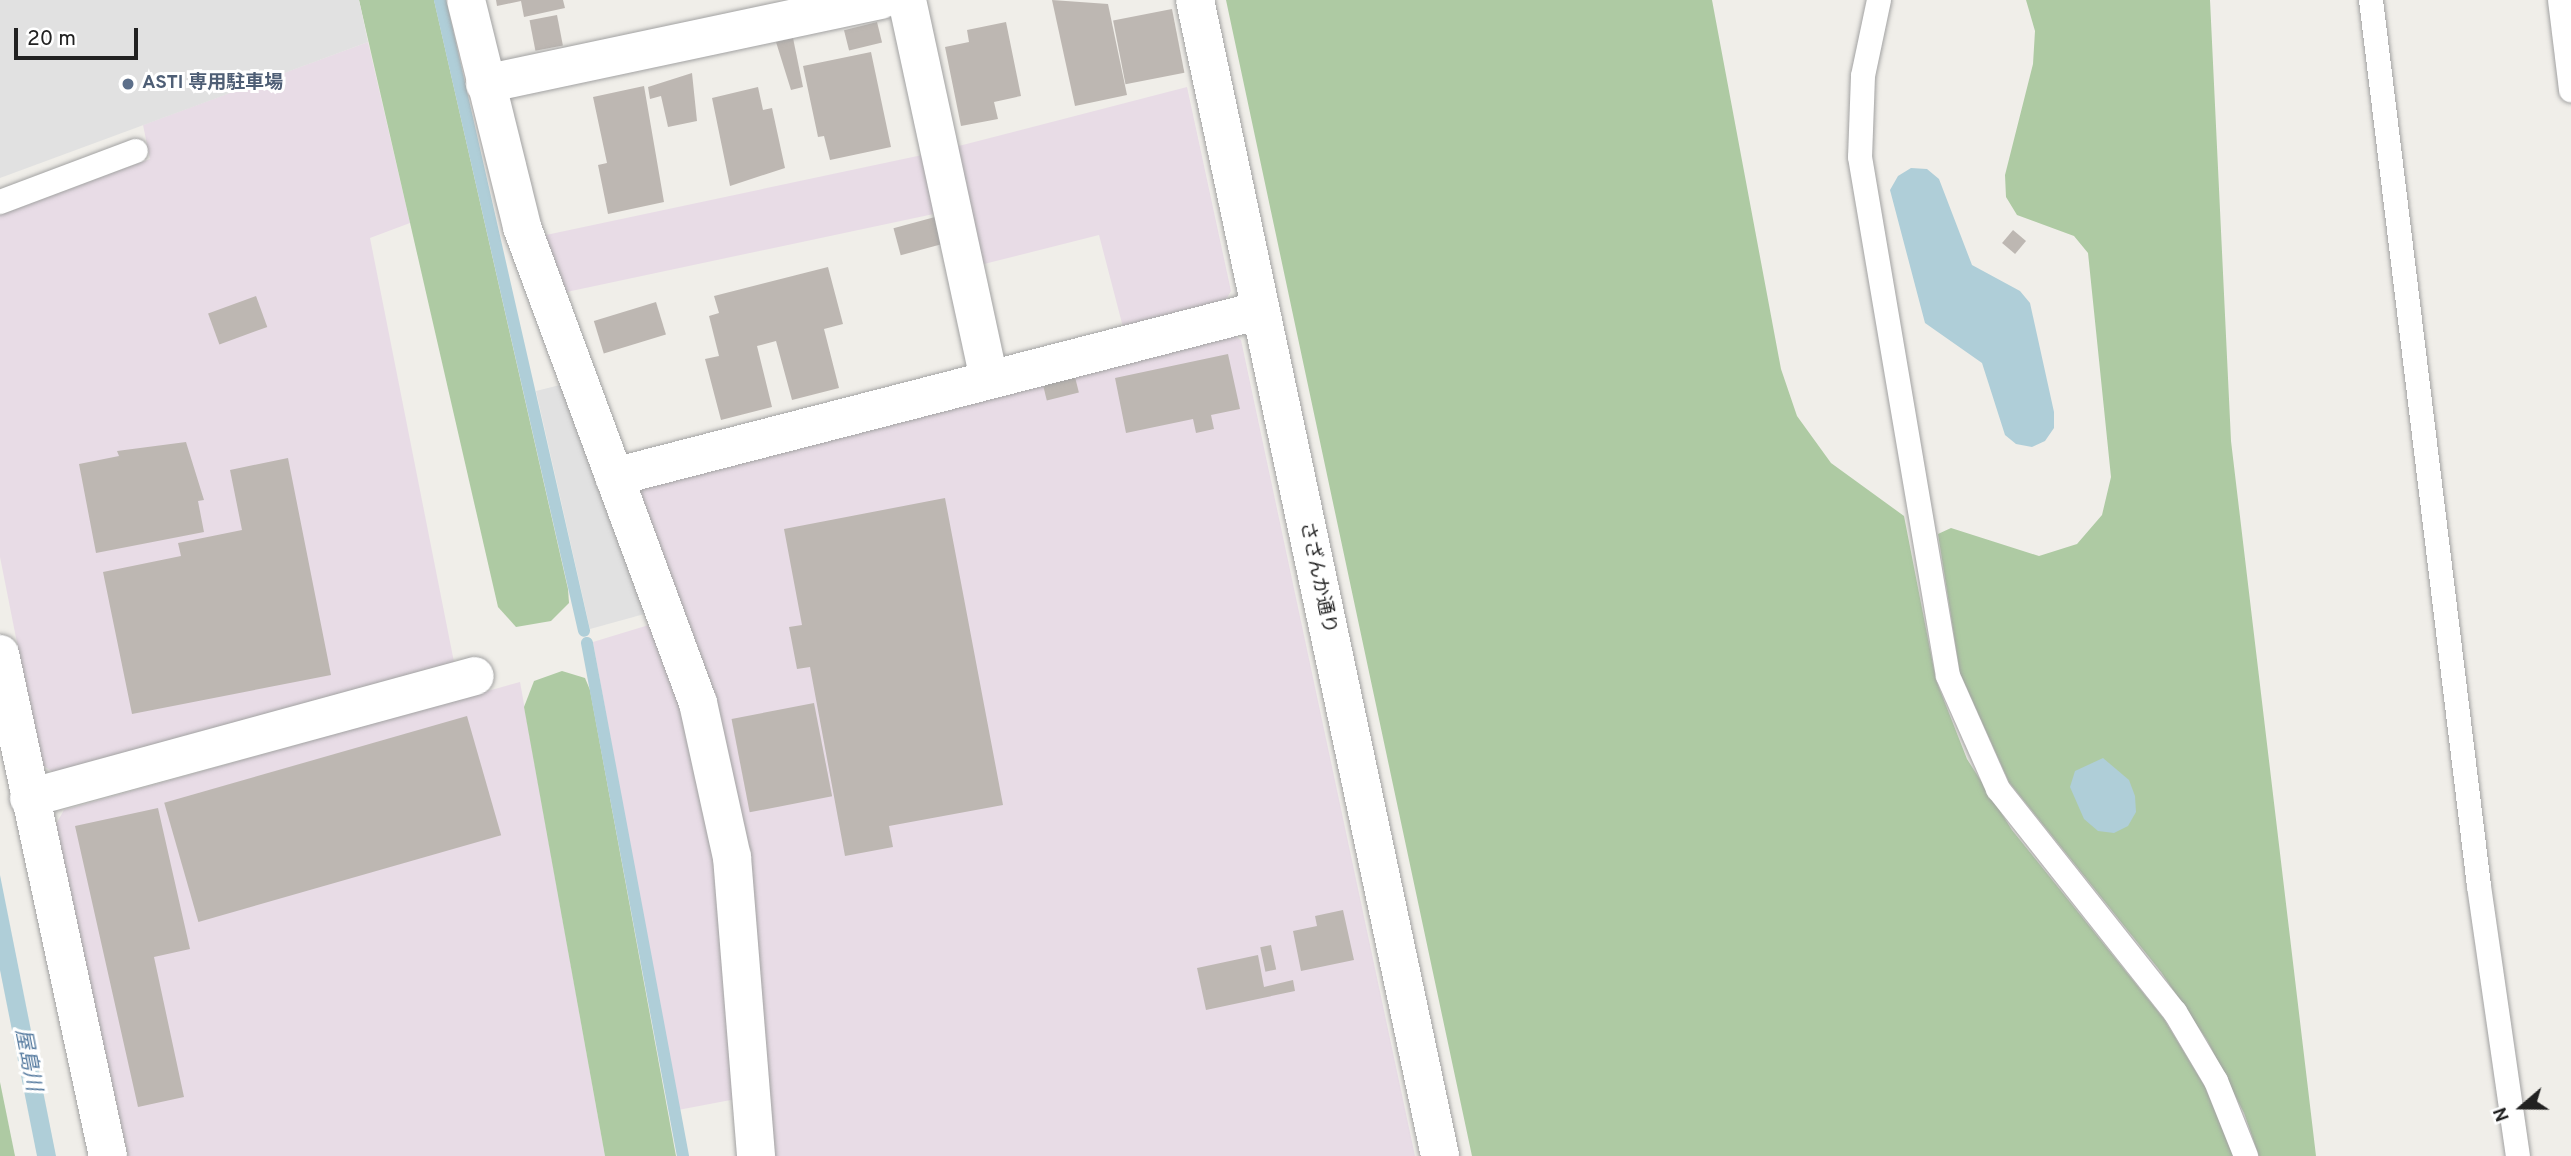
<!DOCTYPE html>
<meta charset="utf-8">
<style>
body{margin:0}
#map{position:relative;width:2571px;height:1156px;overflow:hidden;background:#f0eee9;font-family:Overpass,"Noto Sans JP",sans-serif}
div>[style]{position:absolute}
.industrial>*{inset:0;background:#e8dce6;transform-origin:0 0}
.forest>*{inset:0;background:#aecaa3}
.parking>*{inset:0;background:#e1e1e1}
.water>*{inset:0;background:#afced8}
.stream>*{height:12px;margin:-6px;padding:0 6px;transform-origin:6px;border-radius:6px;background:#afced8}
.building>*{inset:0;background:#bdb7b2;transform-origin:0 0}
.roads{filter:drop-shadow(0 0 2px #a2a2a2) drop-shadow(0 0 2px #a2a2a2)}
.service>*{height:24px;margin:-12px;padding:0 12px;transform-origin:12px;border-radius:12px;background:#fff}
.minor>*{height:38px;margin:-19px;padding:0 19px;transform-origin:19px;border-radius:19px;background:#fff}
.tertiary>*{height:38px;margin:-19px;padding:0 19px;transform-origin:19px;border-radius:19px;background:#fff}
.dots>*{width:19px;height:19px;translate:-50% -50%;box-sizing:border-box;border:4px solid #fff;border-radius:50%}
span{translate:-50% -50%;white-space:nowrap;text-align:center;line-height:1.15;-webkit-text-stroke:6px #fff;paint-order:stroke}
.service-label{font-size:19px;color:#4e5e75;font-weight:700}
.left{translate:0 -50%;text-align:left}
.street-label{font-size:19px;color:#212121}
.water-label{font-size:21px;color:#54799e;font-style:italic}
.north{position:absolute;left:2487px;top:1072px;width:70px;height:70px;-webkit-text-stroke:5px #fff;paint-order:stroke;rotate:250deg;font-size:19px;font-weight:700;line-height:28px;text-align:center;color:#212121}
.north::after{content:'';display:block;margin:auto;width:24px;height:32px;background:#212121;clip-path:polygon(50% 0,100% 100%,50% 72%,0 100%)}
.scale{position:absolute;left:14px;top:28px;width:124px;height:32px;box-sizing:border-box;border:4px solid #212121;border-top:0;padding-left:9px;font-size:21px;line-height:24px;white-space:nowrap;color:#212121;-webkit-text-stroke:5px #fff;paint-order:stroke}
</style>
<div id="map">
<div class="industrial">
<i style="clip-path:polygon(368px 42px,410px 223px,370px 238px,454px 662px,56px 774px,41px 764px,0 557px,0 215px,150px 159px,143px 125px)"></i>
<i style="clip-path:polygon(1187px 87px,1231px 291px,1222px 306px,1124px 331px,1099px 235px,976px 266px,951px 148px)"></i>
<i style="left:927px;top:154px;width:60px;height:392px;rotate:78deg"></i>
<i style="clip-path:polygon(1227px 330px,1241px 340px,1415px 1156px,772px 1156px,749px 887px,636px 491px,642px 480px)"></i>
<i style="clip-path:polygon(652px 624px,683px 707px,717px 859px,736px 1099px,678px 1110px,593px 642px)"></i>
<i style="clip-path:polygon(520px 682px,605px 1156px,128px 1156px,55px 826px,64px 810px)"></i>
</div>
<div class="forest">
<i style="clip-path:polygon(359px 0,434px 0,568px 589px,569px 603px,551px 621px,516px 627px,498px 607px)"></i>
<i style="clip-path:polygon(1226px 0,1712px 0,1781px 369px,1797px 416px,1831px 463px,1904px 516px,1936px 680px,1967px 759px,2012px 830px,2164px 1019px,2205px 1087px,2233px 1156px,1472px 1156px)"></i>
<i style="clip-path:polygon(2026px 0,2210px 0,2231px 441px,2316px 1156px,2259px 1156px,2244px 1113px,2207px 1040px,2161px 972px,2009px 782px,1960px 673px,1938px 534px,1951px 528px,2039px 556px,2077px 544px,2102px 515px,2111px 477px,2088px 253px,2074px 236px,2017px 215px,2006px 197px,2005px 175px,2033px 64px,2035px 31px)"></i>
<i style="clip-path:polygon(562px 671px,585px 678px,590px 690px,676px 1156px,605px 1156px,524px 707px,534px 681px)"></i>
<i style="clip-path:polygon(0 1082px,15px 1156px,0 1156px)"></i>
</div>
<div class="parking">
<i style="clip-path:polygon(0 0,359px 0,368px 42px,0 178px)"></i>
<i style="clip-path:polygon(564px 384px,648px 613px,590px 629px,536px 391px)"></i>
</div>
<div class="water">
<i style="clip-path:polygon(1911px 168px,1927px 169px,1939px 179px,1972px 265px,2020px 291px,2030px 303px,2054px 412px,2054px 428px,2045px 441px,2032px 447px,2016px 444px,2005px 435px,1982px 363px,1925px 323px,1890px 190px,1898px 176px)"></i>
<i style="clip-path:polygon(2103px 758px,2129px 780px,2135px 796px,2136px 812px,2128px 826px,2114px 833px,2098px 831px,2084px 819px,2070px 787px,2075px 771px)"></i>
<i style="clip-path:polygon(0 875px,56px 1156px,37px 1156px,0 970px)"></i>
</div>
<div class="stream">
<i style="left:440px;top:0;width:647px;rotate:77.14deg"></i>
<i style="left:587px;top:643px;width:522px;rotate:79.4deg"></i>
</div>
<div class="building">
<i style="clip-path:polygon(496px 0,563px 0,565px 8px,524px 17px,521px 1px,497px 6px)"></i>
<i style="clip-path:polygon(1052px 0,1108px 4px,1127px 95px,1075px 106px)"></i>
<i style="left:1172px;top:9px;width:65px;height:60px;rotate:79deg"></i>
<i style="left:557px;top:15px;width:31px;height:28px;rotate:79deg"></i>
<i style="left:877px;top:22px;width:21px;height:34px;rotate:76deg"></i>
<i style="clip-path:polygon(1006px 22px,1021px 96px,994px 102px,998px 119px,961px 126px,945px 47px,969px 42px,967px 30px)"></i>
<i style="clip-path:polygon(793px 38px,803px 87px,791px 90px,776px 42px)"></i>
<i style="clip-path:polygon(871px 52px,891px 147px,830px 160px,824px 136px,818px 137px,803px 66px)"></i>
<i style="clip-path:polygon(692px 73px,697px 121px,668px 127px,661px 96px,650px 99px,648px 87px)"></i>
<i style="clip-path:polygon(644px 86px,664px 202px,608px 214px,598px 165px,607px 163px,593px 97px)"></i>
<i style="clip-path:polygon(758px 87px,763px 110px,772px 108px,785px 168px,730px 186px,712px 98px)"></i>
<i style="left:935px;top:217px;width:28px;height:43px;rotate:75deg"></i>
<i style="left:2013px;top:230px;width:17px;height:17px;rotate:40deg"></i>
<i style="clip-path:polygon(828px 267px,843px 324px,824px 329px,839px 388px,792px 400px,776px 341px,757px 346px,772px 407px,721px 420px,705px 359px,719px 356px,709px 316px,719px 313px,714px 296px)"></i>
<i style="left:256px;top:296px;width:33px;height:51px;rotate:70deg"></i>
<i style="left:656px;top:302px;width:34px;height:65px;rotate:73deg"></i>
<i style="clip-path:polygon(1228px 354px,1240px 409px,1211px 415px,1214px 429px,1196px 433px,1193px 419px,1126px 433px,1115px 378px)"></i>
<i style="left:1075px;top:377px;width:16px;height:33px;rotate:76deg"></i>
<i style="clip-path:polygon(186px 442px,204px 500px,198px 501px,204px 532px,96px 553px,79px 464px,119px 456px,117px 451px)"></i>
<i style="clip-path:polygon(288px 458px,331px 675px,132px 714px,103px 572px,181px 556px,178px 543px,242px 530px,230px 470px)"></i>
<i style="clip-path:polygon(945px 498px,1003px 805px,889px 826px,893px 847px,845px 856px,810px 667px,797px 669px,789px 627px,802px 625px,784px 529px)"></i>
<i style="left:814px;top:703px;width:95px;height:84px;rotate:79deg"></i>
<i style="left:467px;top:716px;width:124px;height:315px;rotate:74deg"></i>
<i style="clip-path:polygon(158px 808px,190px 949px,154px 957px,184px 1097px,138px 1107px,75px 826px)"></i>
<i style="clip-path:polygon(1343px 910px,1354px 960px,1301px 971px,1293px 931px,1317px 926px,1315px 916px)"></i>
<i style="left:1271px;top:945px;width:25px;height:11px;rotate:78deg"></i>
<i style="clip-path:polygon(1258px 955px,1264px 987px,1293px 980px,1295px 991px,1206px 1010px,1197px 968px)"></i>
</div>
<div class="roads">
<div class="service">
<i style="left:1879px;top:0;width:78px;rotate:101.9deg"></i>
<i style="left:1863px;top:76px;width:81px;rotate:92.1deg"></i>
<i style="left:1860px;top:157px;width:526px;rotate:80.38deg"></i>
<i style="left:1948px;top:676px;width:124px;rotate:66.1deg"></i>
<i style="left:1998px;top:789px;width:285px;rotate:51.6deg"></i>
<i style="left:2175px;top:1012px;width:80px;rotate:59.3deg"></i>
<i style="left:2216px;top:1081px;width:81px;rotate:68.2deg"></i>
<i style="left:2371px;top:0;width:893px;rotate:83.05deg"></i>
<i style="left:2479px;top:886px;width:273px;rotate:81.8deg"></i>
<i style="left:2560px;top:0;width:91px;rotate:83deg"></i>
<i style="left:0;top:202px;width:145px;rotate:-20.6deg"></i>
</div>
<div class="minor">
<i style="left:466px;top:0;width:234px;rotate:76.1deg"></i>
<i style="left:522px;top:227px;width:507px;rotate:69.71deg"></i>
<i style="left:698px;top:703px;width:158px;rotate:77.6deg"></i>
<i style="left:732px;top:857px;width:300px;rotate:85.4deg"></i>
<i style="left:907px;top:0;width:388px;rotate:77.8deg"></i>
<i style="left:485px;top:84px;width:405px;rotate:-12deg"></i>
<i style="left:614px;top:477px;width:668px;rotate:-14.47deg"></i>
<i style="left:0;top:654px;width:513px;rotate:77.86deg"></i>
<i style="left:29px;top:798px;width:462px;rotate:-15.3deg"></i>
</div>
<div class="tertiary">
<i style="left:1195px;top:0;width:1182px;rotate:78.03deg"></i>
</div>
</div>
<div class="dots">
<i style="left:128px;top:84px;background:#5c6f8a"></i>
</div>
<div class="service-label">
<span class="left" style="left:142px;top:84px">ASTI 専用駐車場</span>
</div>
<div class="street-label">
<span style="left:1317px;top:578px;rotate:78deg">さざんか通り</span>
</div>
<div class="water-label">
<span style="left:27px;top:1060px;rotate:79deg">屋島川</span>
</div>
<div class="north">N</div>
<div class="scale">20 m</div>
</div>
